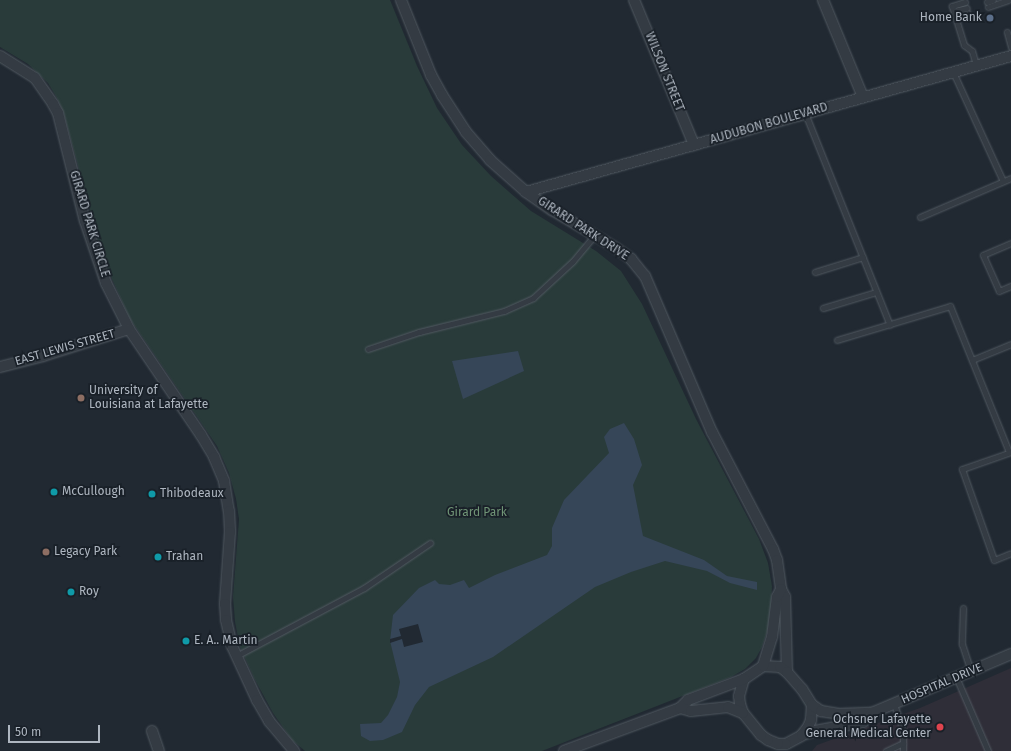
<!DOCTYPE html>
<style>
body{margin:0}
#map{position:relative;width:1011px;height:751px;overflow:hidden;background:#212932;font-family:"Fira Sans",sans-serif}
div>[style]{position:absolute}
.medical>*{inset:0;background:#2f2e38}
.green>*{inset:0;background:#293b3a}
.water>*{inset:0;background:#364658}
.pier>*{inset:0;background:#212932}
.roads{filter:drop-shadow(0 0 1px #515961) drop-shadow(0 0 1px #515961)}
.lane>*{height:5px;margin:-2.5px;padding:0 2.5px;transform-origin:2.5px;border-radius:2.5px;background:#343b43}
.street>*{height:10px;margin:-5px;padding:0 5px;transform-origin:5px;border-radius:5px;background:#343b43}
.dots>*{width:11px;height:11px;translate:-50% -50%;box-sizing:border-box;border:2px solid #192028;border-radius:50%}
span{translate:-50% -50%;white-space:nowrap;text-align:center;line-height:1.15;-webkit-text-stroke:3.5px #192028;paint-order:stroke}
.poi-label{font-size:12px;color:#aeb6c0}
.right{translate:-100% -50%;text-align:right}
.left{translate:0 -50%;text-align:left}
.street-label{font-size:12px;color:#aeb6c0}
.park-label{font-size:12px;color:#709476}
.scale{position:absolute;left:8px;top:725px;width:92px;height:18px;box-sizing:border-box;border:2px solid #aeb6c0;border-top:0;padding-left:5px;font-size:12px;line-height:14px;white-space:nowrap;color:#aeb6c0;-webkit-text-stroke:3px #192028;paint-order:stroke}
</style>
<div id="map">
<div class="medical">
<i style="clip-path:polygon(1011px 668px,1011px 751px,812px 751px,817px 745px,920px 708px)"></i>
</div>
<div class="green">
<i style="clip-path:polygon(0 0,390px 0,417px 66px,437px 108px,462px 145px,491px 176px,531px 211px,596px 251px,621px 271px,642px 304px,696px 419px,759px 539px,768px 563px,772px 586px,771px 607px,768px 629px,762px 647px,756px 658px,745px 669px,731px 677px,542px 751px,305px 751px,292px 740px,273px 713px,254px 678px,240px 647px,235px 622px,233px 597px,239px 519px,236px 499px,229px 473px,217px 446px,130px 319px,112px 279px,98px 240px,64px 114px,57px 98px,48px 83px,28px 64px,0 47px)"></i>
</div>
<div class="water">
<i style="clip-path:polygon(518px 351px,524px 371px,463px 399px,452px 361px)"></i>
<i style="clip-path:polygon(624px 423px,634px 439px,642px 465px,633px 485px,643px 536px,704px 560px,727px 576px,757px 582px,757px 590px,730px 583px,707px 571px,665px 561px,631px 572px,595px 587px,493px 657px,429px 687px,415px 705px,402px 732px,383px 740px,370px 741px,361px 736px,360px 724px,381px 723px,388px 715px,397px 697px,400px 682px,390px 641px,393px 615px,419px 588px,435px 580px,439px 584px,450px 585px,464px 580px,469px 588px,495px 575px,547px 555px,552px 546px,552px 528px,564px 500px,609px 453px,604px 437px,610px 429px)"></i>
</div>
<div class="pier">
<i style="clip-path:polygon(418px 624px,423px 642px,404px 647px,402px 639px,390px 643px,390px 639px,401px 636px,399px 629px)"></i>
</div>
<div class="roads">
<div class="lane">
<i style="left:965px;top:2px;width:14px;rotate:163deg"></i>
<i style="left:952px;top:6px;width:41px;rotate:72.9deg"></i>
<i style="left:964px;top:45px;width:10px;rotate:37deg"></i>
<i style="left:972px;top:51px;width:15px;rotate:74deg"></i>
<i style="left:987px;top:2px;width:6px;rotate:-18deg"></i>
<i style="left:988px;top:7px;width:21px;rotate:-19deg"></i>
<i style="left:954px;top:11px;width:13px;rotate:-13deg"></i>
<i style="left:956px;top:16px;width:12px;rotate:-14deg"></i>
<i style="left:1007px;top:32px;width:16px;rotate:75deg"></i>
<i style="left:953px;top:72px;width:120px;rotate:65.4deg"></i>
<i style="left:805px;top:113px;width:228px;rotate:68.2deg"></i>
<i style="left:920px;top:217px;width:99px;rotate:-23.2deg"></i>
<i style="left:1011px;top:243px;width:30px;rotate:157deg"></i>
<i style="left:983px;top:255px;width:39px;rotate:66deg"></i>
<i style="left:999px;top:291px;width:13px;rotate:-23deg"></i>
<i style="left:815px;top:272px;width:50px;rotate:-17.4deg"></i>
<i style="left:823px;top:308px;width:55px;rotate:-16.8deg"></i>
<i style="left:837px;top:340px;width:118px;rotate:-16.7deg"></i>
<i style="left:950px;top:306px;width:157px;rotate:68deg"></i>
<i style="left:368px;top:349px;width:54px;rotate:-18.4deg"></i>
<i style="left:419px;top:332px;width:88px;rotate:-13.9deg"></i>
<i style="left:504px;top:311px;width:32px;rotate:-24deg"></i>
<i style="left:533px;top:298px;width:54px;rotate:-42.8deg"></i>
<i style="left:573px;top:261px;width:33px;rotate:-50deg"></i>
<i style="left:972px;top:360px;width:42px;rotate:-22.3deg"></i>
<i style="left:1011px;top:452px;width:52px;rotate:160.9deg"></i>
<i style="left:962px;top:469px;width:96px;rotate:70.6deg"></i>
<i style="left:994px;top:560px;width:18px;rotate:-22deg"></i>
<i style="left:963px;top:608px;width:36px;rotate:92deg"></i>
<i style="left:962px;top:644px;width:28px;rotate:72deg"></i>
<i style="left:236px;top:656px;width:145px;rotate:-28deg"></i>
<i style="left:364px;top:588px;width:80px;rotate:-34.3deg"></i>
<i style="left:956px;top:677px;width:81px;rotate:66.6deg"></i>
<i style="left:894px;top:704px;width:28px;rotate:71deg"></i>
<i style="left:903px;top:730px;width:21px;rotate:90deg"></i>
<i style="left:886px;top:751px;width:19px;rotate:-25deg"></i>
</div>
<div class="street">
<i style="left:401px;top:0;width:81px;rotate:68.2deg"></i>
<i style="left:431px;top:75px;width:23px;rotate:61deg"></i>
<i style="left:442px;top:95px;width:44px;rotate:57deg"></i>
<i style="left:466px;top:132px;width:37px;rotate:49deg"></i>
<i style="left:490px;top:160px;width:48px;rotate:41.6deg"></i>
<i style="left:526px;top:192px;width:32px;rotate:35deg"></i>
<i style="left:552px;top:210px;width:74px;rotate:30.7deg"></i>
<i style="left:616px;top:248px;width:19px;rotate:36deg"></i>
<i style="left:631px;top:259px;width:22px;rotate:51deg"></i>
<i style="left:645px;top:276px;width:170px;rotate:66.8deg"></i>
<i style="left:712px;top:432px;width:132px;rotate:62.5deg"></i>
<i style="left:773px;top:549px;width:12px;rotate:70deg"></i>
<i style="left:777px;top:560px;width:29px;rotate:82deg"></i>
<i style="left:781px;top:589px;width:9px;rotate:63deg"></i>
<i style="left:785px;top:597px;width:75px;rotate:88.5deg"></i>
<i style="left:634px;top:0;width:157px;rotate:67.5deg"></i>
<i style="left:823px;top:0;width:105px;rotate:67.6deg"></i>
<i style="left:0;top:56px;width:41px;rotate:32.2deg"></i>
<i style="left:35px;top:78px;width:32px;rotate:55deg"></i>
<i style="left:53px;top:104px;width:10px;rotate:61deg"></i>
<i style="left:58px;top:113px;width:111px;rotate:76deg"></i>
<i style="left:85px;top:221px;width:65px;rotate:71.3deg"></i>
<i style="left:106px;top:283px;width:51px;rotate:63.4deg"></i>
<i style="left:129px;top:329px;width:128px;rotate:55.8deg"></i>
<i style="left:201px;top:435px;width:26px;rotate:59deg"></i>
<i style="left:214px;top:457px;width:26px;rotate:67deg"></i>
<i style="left:224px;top:481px;width:30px;rotate:81deg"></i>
<i style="left:229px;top:511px;width:21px;rotate:87deg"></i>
<i style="left:230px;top:532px;width:72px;rotate:94deg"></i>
<i style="left:225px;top:604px;width:16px;rotate:86deg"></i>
<i style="left:226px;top:620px;width:27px;rotate:77deg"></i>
<i style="left:232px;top:646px;width:60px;rotate:65.2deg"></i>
<i style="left:257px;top:700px;width:24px;rotate:60deg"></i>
<i style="left:269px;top:721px;width:39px;rotate:50deg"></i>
<i style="left:526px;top:192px;width:504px;rotate:-15.66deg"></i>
<i style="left:0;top:367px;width:44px;rotate:-14.3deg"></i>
<i style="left:43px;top:356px;width:90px;rotate:-17.4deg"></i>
<i style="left:763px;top:666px;width:17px;rotate:3deg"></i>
<i style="left:780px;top:667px;width:9px;rotate:36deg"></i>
<i style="left:787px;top:672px;width:23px;rotate:49deg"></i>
<i style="left:802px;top:689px;width:19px;rotate:58deg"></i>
<i style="left:812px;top:705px;width:15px;rotate:94deg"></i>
<i style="left:811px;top:720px;width:8px;rotate:113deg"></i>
<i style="left:808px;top:727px;width:11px;rotate:128deg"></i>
<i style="left:801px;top:736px;width:17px;rotate:152deg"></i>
<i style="left:786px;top:744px;width:8px;rotate:180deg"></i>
<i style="left:778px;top:744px;width:11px;rotate:-158deg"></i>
<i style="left:768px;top:740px;width:9px;rotate:-144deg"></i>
<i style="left:761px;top:735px;width:28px;rotate:-129deg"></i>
<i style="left:743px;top:713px;width:9px;rotate:-108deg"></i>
<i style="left:740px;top:704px;width:8px;rotate:-97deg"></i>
<i style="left:739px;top:696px;width:18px;rotate:-74deg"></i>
<i style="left:744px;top:679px;width:23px;rotate:-34deg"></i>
<i style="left:763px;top:666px;width:30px;rotate:-73deg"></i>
<i style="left:772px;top:637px;width:40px;rotate:-82.9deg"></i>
<i style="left:777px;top:597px;width:9px;rotate:-63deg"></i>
<i style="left:812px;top:705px;width:11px;rotate:34deg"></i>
<i style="left:821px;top:711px;width:18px;rotate:9deg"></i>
<i style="left:839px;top:714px;width:33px;rotate:-2deg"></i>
<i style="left:680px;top:708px;width:11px;rotate:15deg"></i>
<i style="left:691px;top:711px;width:37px;rotate:-6deg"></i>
<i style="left:728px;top:707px;width:16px;rotate:22deg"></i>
<i style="left:152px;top:731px;width:21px;rotate:71deg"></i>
<i style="left:802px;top:735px;width:14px;rotate:-17deg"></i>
<i style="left:815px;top:731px;width:49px;rotate:-10.6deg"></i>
<i style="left:863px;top:722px;width:13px;rotate:-45deg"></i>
<i style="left:872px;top:713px;width:151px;rotate:-23deg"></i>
<i style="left:564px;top:751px;width:124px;rotate:-20.3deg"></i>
<i style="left:680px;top:708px;width:11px;rotate:-45deg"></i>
<i style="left:688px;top:700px;width:60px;rotate:-20.6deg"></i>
</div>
</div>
<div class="dots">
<i style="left:990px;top:18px;background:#5c6f8a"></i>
<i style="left:81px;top:398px;background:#8d6e63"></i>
<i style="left:54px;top:492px;background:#0f9aa8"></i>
<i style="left:152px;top:494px;background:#0f9aa8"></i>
<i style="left:46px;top:552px;background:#8d6e63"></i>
<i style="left:158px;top:557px;background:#0f9aa8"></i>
<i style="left:71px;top:592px;background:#0f9aa8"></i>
<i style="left:186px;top:641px;background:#0f9aa8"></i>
<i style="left:940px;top:727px;background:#e0444e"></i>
</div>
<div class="poi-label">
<span class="right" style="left:982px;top:18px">Home Bank</span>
<span class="left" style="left:89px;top:398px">University of<br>Louisiana at Lafayette</span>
<span class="left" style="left:62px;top:492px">McCullough</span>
<span class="left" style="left:160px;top:494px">Thibodeaux</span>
<span class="left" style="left:54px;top:552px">Legacy Park</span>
<span class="left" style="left:166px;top:557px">Trahan</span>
<span class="left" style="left:79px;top:592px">Roy</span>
<span class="left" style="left:194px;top:641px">E. A.. Martin</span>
<span class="right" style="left:931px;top:727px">Ochsner Lafayette<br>General Medical Center</span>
</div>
<div class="street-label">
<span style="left:664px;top:72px;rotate:68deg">WILSON STREET</span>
<span style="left:769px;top:124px;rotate:-16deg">AUDUBON BOULEVARD</span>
<span style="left:89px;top:224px;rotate:73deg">GIRARD PARK CIRCLE</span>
<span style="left:583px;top:229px;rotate:33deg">GIRARD PARK DRIVE</span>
<span style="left:65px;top:348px;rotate:-16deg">EAST LEWIS STREET</span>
<span style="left:942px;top:684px;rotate:-23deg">HOSPITAL DRIVE</span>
</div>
<div class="park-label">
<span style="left:477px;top:513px">Girard Park</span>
</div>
<div class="scale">50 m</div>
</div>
